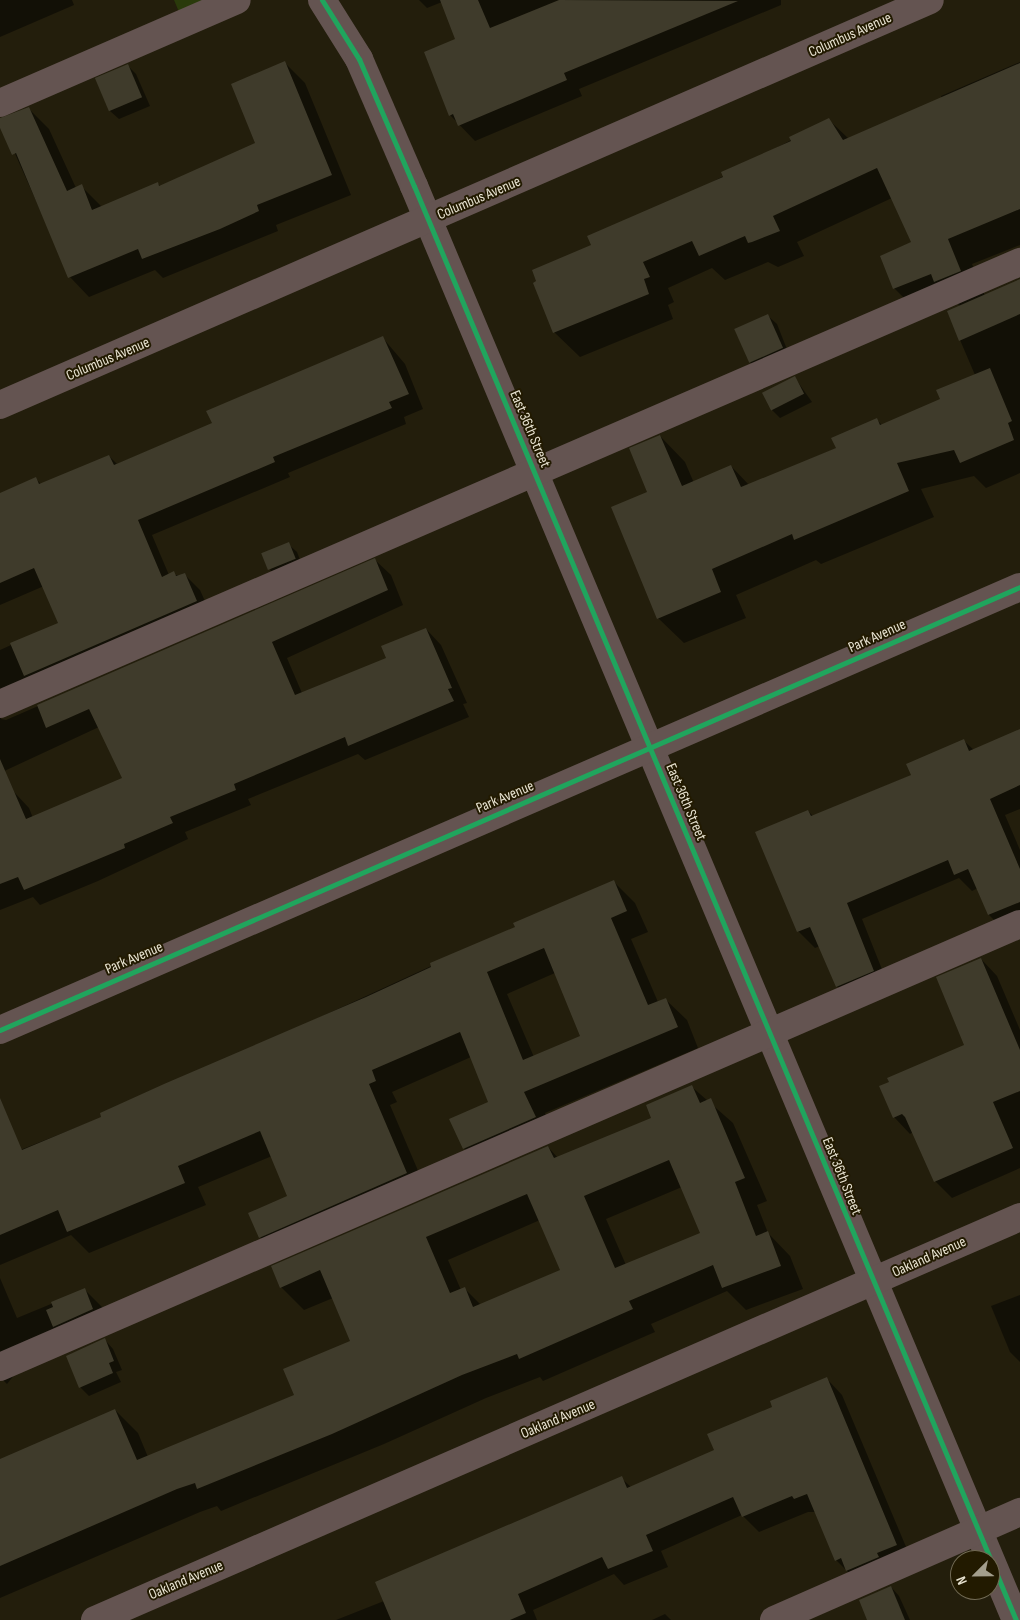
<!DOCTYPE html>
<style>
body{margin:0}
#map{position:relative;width:1020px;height:1620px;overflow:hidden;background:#231e0c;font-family:"Sofia Sans Condensed",sans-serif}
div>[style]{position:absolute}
.green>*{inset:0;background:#2a3a0b}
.shadow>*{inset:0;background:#0007}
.building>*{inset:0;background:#3f3b2b;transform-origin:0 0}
.minor>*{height:28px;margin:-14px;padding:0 14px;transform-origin:14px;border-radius:14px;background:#645451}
.cycleway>*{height:5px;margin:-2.5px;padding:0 2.5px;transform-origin:2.5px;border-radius:2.5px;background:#20a55d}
span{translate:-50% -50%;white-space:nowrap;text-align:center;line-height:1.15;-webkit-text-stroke:4px #221a00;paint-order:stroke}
.street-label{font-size:15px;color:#e8e3d1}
.north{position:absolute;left:950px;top:1550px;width:50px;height:50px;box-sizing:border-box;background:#221a00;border:1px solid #716a54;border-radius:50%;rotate:247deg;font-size:14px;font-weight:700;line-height:20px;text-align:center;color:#e8e3d1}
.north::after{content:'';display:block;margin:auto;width:18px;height:22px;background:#a39e8c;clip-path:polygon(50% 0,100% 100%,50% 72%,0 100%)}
</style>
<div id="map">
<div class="green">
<i style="clip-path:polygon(174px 0,206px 0,179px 12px)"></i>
</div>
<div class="shadow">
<i style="clip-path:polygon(0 0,72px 0,74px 5px,0 37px)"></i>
<i style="clip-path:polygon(419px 0,781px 0,781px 5px,579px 89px,582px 96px,475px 141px,450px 115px,457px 40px,442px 2px,427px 8px)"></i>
<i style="clip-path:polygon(1020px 62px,1020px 245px,972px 264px,985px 296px,1020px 280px,1020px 473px,986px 488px,974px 476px,921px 489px,934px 517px,821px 564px,816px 560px,736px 595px,746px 618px,684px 643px,658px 618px,649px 493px,660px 436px,685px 462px,694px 483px,731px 466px,749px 485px,837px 448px,877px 420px,882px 425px,942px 400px,975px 375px,948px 312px,960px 306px,954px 300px,920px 314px,894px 288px,913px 243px,892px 198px,797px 242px,804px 256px,778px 267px,768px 262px,725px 280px,712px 268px,668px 288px,674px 302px,668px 305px,673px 319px,580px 357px,554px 332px,592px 246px,829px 120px,849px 139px,943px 101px,941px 96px)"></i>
<i style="clip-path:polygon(285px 63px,305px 83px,351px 195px,276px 225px,278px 231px,163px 278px,155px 270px,89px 297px,70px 277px,0 120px,29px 109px,49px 129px,76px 188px,81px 186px,102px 207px,158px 184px,161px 187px,256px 144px)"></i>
<i style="clip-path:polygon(128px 66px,136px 74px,150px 106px,119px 119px,110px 111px,97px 79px)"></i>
<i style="clip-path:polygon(768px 316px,777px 324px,790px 357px,758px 371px,750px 362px)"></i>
<i style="clip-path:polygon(382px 337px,405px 364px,423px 409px,404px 417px,406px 424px,288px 473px,290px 477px,152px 535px,169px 575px,185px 575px,200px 590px,212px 617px,2px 711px,1px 719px,6px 720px,375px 560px,391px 575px,403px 605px,287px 658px,302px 693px,387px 659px,426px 629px,441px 645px,467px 703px,463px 704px,469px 717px,365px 760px,358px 754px,248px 799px,251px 805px,185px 832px,188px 839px,98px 881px,40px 905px,33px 897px,0 910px,0 798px,14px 792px,29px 808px,33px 818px,124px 779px,99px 727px,0 773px,0 650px,60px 623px,44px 586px,0 605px,0 496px,36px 479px,42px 485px,109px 456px,117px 464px,214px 423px)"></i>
<i style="clip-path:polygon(795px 378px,812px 402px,780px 418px,771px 409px)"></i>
<i style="clip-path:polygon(288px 544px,297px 552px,303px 568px,278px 578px,270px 570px)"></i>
<i style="clip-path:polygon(1020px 730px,1020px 809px,1005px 815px,1020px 850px,1020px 925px,1005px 931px,989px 915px,978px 888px,972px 891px,959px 878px,862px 919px,889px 987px,853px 1003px,837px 986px,820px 946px,815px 948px,798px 931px,808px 811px,813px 816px,912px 775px,964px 741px,974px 750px)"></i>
<i style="clip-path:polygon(evenodd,614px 882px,635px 903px,648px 932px,631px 939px,658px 1002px,665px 999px,687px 1020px,698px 1048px,545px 1113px,556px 1139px,485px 1169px,464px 1148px,489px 1103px,471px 1057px,392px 1092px,397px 1102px,390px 1105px,428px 1194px,281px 1258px,260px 1237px,289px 1197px,272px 1156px,198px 1187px,206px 1205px,89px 1253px,71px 1235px,0 1265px,0 1158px,103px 1117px,614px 882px,555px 973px,582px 1037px,534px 1057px,507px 994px,555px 973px)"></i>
<i style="clip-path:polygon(981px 959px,997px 976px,1020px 1030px,1020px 1168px,952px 1198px,935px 1181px,913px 1132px,910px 1134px,894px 1117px,966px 1046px)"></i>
<i style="clip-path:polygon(evenodd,692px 1087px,733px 1123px,767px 1201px,757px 1205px,768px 1233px,790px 1256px,803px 1289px,746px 1310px,727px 1291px,651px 1324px,655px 1332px,543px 1381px,540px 1377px,486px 1398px,384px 1444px,221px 1511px,217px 1506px,200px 1512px,0 1598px,0 1460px,115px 1410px,138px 1433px,148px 1457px,296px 1396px,351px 1341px,333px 1298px,304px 1310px,281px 1287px,548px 1147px,558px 1158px,653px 1119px,692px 1087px,682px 1187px,702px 1233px,626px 1265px,606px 1219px,682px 1187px,692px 1087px,540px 1220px,561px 1270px,481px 1305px,464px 1288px,461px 1290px,448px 1260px,540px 1220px)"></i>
<i style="clip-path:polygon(0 1278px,17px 1318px,85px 1290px,106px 1311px,15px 1374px,7px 1384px,0 1377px)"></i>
<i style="clip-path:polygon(1020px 1295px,1020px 1362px,1010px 1352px,991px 1306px)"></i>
<i style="clip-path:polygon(105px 1340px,113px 1349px,122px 1370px,116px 1372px,121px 1382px,89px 1396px,80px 1387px,67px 1356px)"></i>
<i style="clip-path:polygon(827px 1379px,842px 1395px,912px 1561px,852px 1576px,836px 1560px,816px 1512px,808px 1512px,759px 1532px,742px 1515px,661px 1551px,668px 1567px,624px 1585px,614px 1574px,533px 1610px,537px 1620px,336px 1620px,384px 1601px,621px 1478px,631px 1487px,715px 1451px,774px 1407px)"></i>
<i style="clip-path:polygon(891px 1587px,899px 1596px,910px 1620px,869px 1620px)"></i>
<i style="clip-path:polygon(665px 1614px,671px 1620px,652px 1620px)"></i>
</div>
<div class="building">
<i style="clip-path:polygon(440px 0,478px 0,490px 28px,559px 0,738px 1px,564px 73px,567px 80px,458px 126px,453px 114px,449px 116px,424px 52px,455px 39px)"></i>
<i style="clip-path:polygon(285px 61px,332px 175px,257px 205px,259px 211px,220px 229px,142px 259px,138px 249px,68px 278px,16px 153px,12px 155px,0 128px,0 118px,29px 107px,67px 191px,82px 184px,92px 210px,158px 182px,159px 186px,255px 143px,231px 84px)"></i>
<i style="clip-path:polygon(1020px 63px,1020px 209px,948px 239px,961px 271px,934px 282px,931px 274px,893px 289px,880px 256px,911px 242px,877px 168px,773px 216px,780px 231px,752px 242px,748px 243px,745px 236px,699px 256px,692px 241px,643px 262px,650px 277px,644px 279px,649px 294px,553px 333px,533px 283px,536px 281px,532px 270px,591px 245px,587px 236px,723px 177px,721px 172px,791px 141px,789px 137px,829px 118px,843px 140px)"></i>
<i style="left:128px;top:64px;width:36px;height:36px;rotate:67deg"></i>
<i style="clip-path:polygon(1020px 279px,1020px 314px,959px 341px,947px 311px)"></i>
<i style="left:768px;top:314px;width:37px;height:37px;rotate:66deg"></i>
<i style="clip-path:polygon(383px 336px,409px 394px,389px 402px,392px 408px,273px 457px,275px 462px,138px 520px,162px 577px,174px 571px,176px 576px,185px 573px,197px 601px,24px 676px,10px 643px,58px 623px,34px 568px,0 583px,0 493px,36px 477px,39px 484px,109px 455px,114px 465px,212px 423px,206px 411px)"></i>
<i style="clip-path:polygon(990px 368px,1012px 421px,1008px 423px,1014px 440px,960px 463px,954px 450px,897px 463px,909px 491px,794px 540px,792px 534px,712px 569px,721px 592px,657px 619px,611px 507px,647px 492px,629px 448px,660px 435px,682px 486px,731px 465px,741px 487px,836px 448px,831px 438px,877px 418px,880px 425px,940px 399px,936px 390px)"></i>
<i style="left:795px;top:376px;width:20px;height:37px;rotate:63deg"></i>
<i style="left:289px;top:542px;width:18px;height:30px;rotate:68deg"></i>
<i style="clip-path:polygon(375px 558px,388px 590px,272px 642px,295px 695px,386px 658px,381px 646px,426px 628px,452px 688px,448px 689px,454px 701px,348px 746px,345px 737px,234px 784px,236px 790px,170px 817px,173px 823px,124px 844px,125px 848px,24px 890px,18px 877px,0 884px,0 759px,26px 819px,122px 778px,89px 709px,46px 728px,37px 705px)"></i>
<i style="clip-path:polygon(1020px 729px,1020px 785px,990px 799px,1020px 869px,1020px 902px,988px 915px,968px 869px,954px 875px,948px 860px,847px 903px,874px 971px,836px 987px,810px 927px,797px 932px,755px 832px,808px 810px,811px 816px,911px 775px,906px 764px,964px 739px,969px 751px)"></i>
<i style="clip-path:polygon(evenodd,614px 880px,627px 911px,611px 918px,648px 1005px,666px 998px,678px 1027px,524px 1092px,536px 1117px,463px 1149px,449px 1119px,488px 1102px,460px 1032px,372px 1070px,376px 1081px,369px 1084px,407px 1173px,259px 1238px,248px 1213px,287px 1196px,260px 1131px,178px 1166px,185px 1183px,67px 1232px,58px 1210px,0 1235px,0 1098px,22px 1150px,101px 1117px,100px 1113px,164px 1084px,366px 997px,431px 967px,430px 963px,515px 927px,513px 923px,614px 880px,544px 948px,580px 1036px,523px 1060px,487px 972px,544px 948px)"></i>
<i style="clip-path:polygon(981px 958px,1020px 1050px,1020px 1091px,993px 1102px,1013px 1148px,934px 1182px,905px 1117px,902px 1114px,893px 1118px,879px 1086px,889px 1082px,887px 1078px,964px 1045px,936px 977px)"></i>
<i style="clip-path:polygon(evenodd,692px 1085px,700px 1103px,711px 1098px,745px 1178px,735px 1182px,756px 1236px,768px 1231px,781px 1266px,722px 1288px,713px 1265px,629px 1301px,633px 1309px,519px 1359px,517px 1354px,462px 1375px,332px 1434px,197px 1489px,195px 1483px,177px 1489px,0 1566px,0 1459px,115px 1409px,137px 1460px,294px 1395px,283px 1369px,350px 1341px,320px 1270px,280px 1288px,271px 1266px,548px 1146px,554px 1158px,651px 1118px,646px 1105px,692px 1085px,669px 1160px,700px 1233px,615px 1268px,584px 1196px,669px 1160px,692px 1085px,527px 1194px,560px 1270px,473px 1307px,465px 1287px,450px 1293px,426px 1237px,527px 1194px)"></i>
<i style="clip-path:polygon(85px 1288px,93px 1309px,53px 1327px,46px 1310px,53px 1307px,51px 1302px)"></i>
<i style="clip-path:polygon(105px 1338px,114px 1361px,109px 1363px,113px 1373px,79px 1388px,66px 1356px)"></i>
<i style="clip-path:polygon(827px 1377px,897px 1545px,877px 1553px,879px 1557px,846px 1571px,841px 1558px,835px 1561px,807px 1494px,794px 1499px,792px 1496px,742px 1517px,733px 1497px,646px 1535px,653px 1551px,608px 1569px,602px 1557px,518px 1594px,526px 1613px,510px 1620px,391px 1620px,375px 1582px,622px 1476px,627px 1488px,714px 1450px,707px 1434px,772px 1407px,770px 1401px)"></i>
<i style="clip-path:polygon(891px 1586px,905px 1620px,867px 1620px,859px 1600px)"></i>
</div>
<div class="minor">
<i style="left:322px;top:0;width:70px;rotate:57.9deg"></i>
<i style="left:359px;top:59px;width:138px;rotate:66.6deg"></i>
<i style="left:414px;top:186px;width:1555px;rotate:67.23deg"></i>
<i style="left:0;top:103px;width:258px;rotate:-23.5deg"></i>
<i style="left:0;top:405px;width:1014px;rotate:-23.53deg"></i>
<i style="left:0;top:704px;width:1112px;rotate:-23.43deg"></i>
<i style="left:0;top:1030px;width:1112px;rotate:-23.48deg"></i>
<i style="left:0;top:1367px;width:1112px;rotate:-23.48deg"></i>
<i style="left:95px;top:1620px;width:1009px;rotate:-23.54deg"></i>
<i style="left:774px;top:1620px;width:269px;rotate:-23.7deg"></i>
</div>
<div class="cycleway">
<i style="left:322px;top:0;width:70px;rotate:57.9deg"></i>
<i style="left:359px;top:59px;width:138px;rotate:66.6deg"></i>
<i style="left:414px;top:186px;width:1555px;rotate:67.23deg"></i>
<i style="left:0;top:1030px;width:1112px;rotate:-23.48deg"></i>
</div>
<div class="street-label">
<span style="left:850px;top:35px;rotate:-24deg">Columbus Avenue</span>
<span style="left:479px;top:198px;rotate:-23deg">Columbus Avenue</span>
<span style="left:108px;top:359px;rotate:-23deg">Columbus Avenue</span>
<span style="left:530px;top:429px;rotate:67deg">East 36th Street</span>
<span style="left:877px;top:636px;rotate:-24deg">Park Avenue</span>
<span style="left:505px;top:797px;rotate:-23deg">Park Avenue</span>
<span style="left:686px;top:802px;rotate:67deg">East 36th Street</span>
<span style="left:134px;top:958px;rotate:-23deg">Park Avenue</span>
<span style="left:842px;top:1176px;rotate:68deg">East 36th Street</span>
<span style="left:929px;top:1257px;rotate:-24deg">Oakland Avenue</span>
<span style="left:558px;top:1419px;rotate:-23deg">Oakland Avenue</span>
<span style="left:186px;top:1580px;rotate:-23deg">Oakland Avenue</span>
</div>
<div class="north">N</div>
</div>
